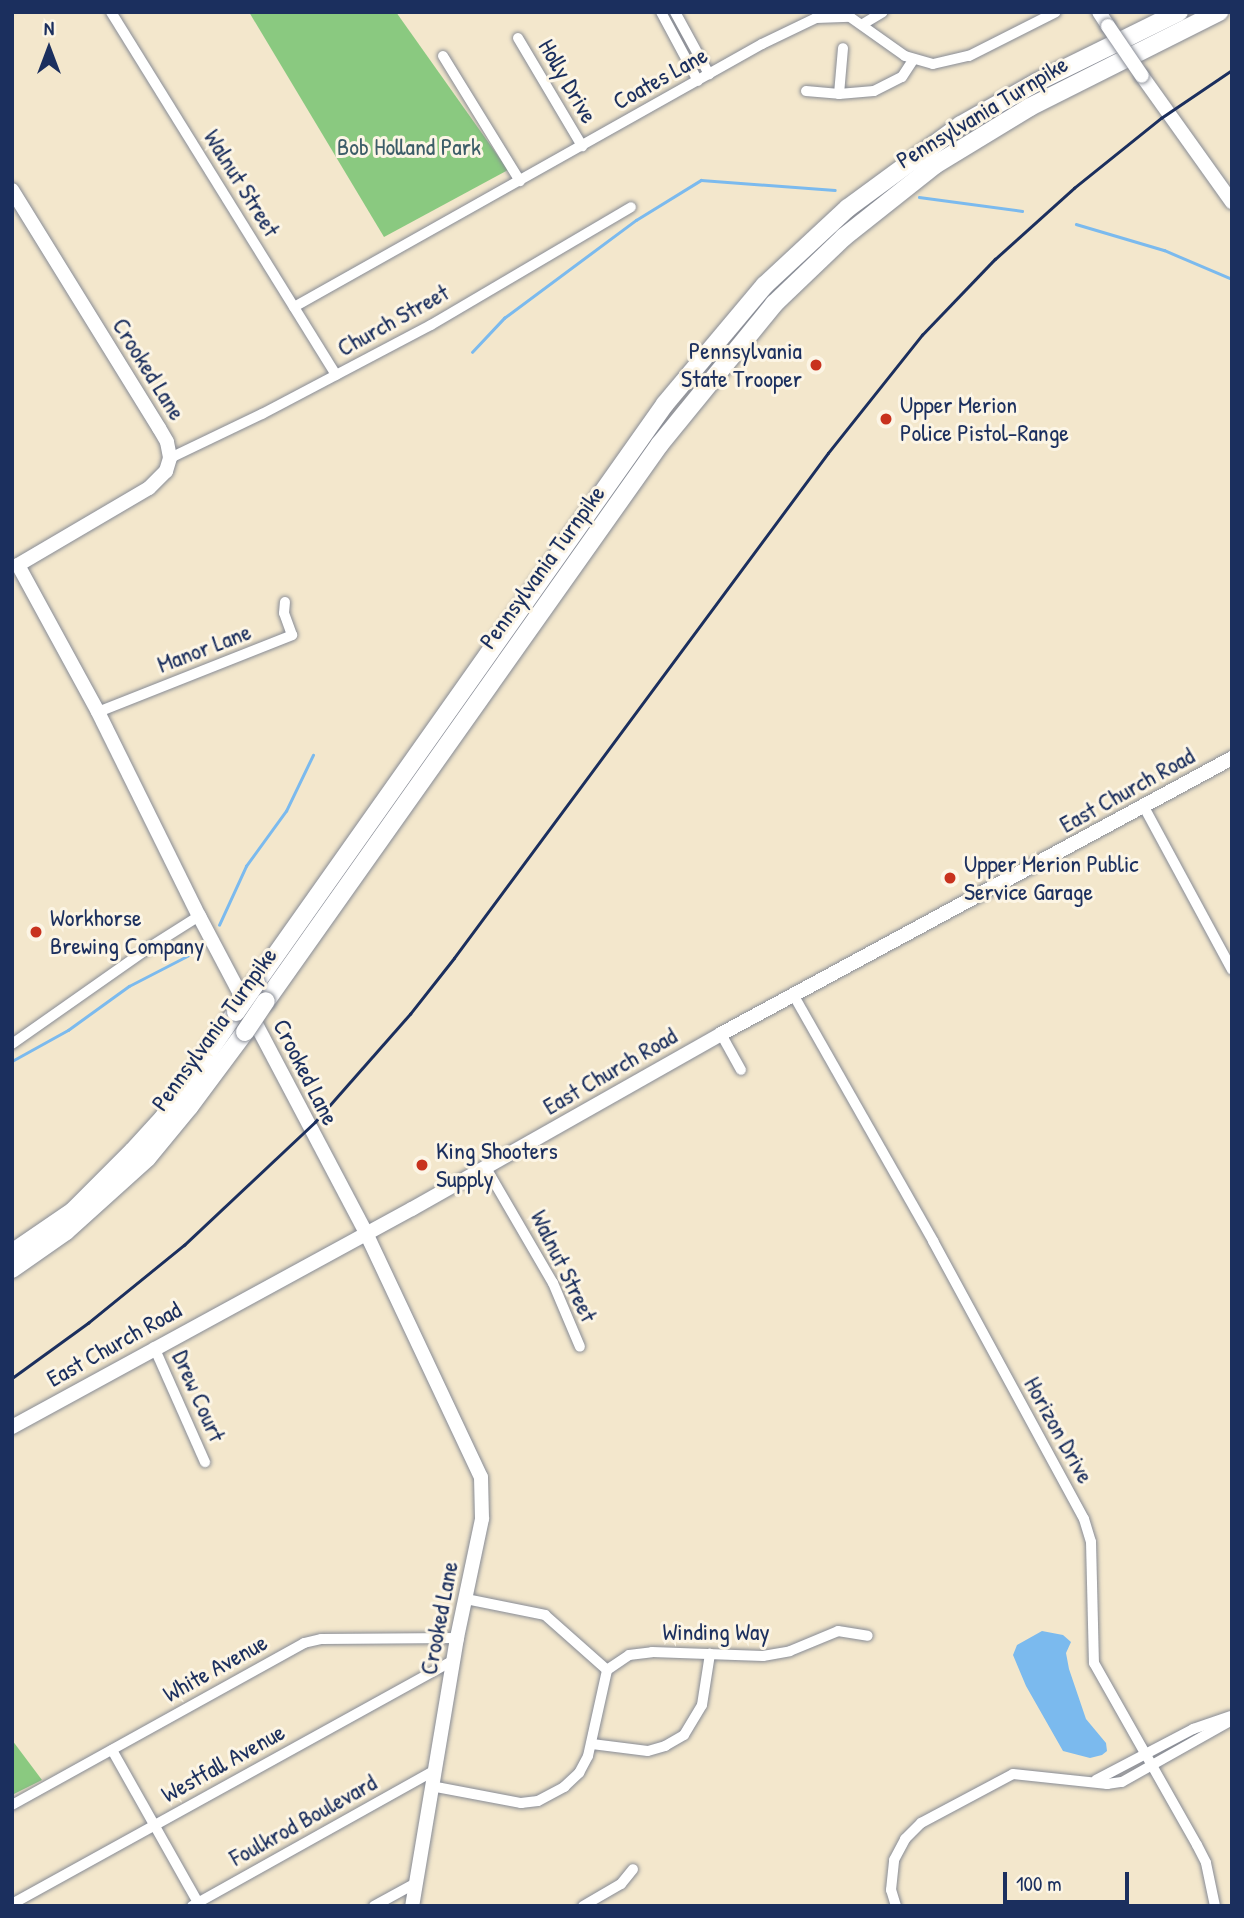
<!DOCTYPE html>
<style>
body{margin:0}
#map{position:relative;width:1244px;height:1918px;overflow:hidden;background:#f3e7cc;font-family:"Patrick Hand",sans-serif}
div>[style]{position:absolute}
.green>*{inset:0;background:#8ac980}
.water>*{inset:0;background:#7bbaee}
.stream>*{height:2.5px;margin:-1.25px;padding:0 1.25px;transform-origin:1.25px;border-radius:1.25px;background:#7bbaee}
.roads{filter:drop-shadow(0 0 2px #878b95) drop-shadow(0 0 2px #878b95)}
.street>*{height:10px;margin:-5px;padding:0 5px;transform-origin:5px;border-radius:5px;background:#fff}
.secondary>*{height:14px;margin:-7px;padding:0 7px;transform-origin:7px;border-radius:7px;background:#fff}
.highway>*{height:18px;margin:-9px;padding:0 9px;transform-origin:9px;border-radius:9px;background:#fff}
.rail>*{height:2.5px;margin:-1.25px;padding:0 1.25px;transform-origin:1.25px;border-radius:1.25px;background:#1b2f5e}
.bridges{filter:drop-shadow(0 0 2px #878b95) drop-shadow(0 0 2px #878b95)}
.secondary-bridge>*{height:14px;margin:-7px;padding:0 7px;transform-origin:7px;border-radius:7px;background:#fff}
.highway-bridge>*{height:18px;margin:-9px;padding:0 9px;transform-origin:9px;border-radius:9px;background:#fff}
.dots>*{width:19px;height:19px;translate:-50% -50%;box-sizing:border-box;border:4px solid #fcf5e5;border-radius:50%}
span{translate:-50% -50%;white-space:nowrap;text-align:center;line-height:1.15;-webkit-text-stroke:6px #fcf5e5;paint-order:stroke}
.street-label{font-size:24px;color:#1b2f5e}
.park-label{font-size:24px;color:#3c5d68}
.poi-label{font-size:24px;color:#1b2f5e}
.right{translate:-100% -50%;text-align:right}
.left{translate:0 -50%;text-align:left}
.frame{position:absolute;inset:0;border:14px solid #1b2f5e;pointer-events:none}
.north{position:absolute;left:14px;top:14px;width:70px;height:70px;-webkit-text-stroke:5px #fcf5e5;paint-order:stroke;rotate:0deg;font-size:19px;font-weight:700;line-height:28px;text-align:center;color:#1b2f5e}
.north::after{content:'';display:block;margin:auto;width:24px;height:32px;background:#1b2f5e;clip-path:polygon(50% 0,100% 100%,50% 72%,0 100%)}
.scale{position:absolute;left:1003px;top:1872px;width:126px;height:32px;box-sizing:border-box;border:4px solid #1b2f5e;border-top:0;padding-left:9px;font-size:21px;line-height:24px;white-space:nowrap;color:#1b2f5e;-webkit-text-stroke:5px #fcf5e5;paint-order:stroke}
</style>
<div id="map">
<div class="green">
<i style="clip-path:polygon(249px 12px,396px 12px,508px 170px,384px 237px)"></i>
<i style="clip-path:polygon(12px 1740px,42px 1780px,12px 1795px)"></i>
</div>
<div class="water">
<i style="clip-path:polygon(1042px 1631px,1063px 1635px,1071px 1642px,1066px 1653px,1069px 1669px,1086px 1719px,1106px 1743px,1107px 1751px,1102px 1755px,1090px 1758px,1063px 1751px,1026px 1686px,1013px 1655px,1017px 1645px)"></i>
</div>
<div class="stream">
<i style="left:919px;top:197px;width:104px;rotate:7.7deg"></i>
<i style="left:1076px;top:224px;width:92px;rotate:16.5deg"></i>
<i style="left:1164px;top:250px;width:74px;rotate:23.1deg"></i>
<i style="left:472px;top:352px;width:47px;rotate:-46.7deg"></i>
<i style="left:504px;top:318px;width:164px;rotate:-36.6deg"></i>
<i style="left:636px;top:220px;width:76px;rotate:-31.6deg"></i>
<i style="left:701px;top:180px;width:134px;rotate:4.3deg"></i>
<i style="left:219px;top:925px;width:65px;rotate:-65.4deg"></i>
<i style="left:246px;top:866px;width:68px;rotate:-54deg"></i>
<i style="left:286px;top:811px;width:62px;rotate:-64.3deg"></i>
<i style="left:12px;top:1061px;width:64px;rotate:-29deg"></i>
<i style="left:68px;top:1030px;width:75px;rotate:-35.8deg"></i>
<i style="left:129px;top:986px;width:72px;rotate:-27.3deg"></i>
<i style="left:193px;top:953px;width:11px;rotate:-52deg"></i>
</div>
<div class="roads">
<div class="street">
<i style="left:111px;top:12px;width:427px;rotate:58.2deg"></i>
<i style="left:661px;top:12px;width:78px;rotate:61.8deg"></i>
<i style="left:675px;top:12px;width:71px;rotate:61.3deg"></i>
<i style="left:863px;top:24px;width:23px;rotate:-31deg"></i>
<i style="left:518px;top:38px;width:126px;rotate:59.3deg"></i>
<i style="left:443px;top:56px;width:147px;rotate:58.4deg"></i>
<i style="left:806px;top:91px;width:33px;rotate:5deg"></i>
<i style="left:839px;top:94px;width:35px;rotate:-5deg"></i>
<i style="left:874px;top:91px;width:31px;rotate:-27deg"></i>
<i style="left:902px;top:77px;width:20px;rotate:-57deg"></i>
<i style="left:839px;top:94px;width:46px;rotate:-85deg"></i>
<i style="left:294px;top:307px;width:537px;rotate:-29.33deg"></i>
<i style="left:762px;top:44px;width:60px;rotate:-25.7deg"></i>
<i style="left:816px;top:18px;width:34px;rotate:-2deg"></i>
<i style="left:850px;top:17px;width:67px;rotate:35.3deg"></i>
<i style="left:905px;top:56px;width:29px;rotate:16deg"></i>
<i style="left:933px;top:64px;width:37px;rotate:-13deg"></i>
<i style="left:969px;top:56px;width:97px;rotate:-26.8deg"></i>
<i style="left:170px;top:458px;width:102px;rotate:-25.6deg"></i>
<i style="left:262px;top:414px;width:191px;rotate:-27.8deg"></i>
<i style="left:431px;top:325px;width:232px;rotate:-30.5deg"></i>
<i style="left:98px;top:712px;width:209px;rotate:-21.6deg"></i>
<i style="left:292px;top:635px;width:23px;rotate:-110deg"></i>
<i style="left:284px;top:613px;width:11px;rotate:-85deg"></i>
<i style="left:1144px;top:807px;width:185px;rotate:61.6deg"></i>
<i style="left:794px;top:996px;width:282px;rotate:60.4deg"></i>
<i style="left:933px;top:1241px;width:316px;rotate:61.5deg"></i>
<i style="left:1084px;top:1519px;width:24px;rotate:73deg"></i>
<i style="left:1091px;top:1542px;width:121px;rotate:88.6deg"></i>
<i style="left:1094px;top:1663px;width:209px;rotate:60.5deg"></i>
<i style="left:1197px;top:1845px;width:20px;rotate:63deg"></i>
<i style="left:1206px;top:1863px;width:44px;rotate:78.2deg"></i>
<i style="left:721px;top:1034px;width:41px;rotate:60.9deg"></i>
<i style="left:12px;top:1044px;width:169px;rotate:-35.1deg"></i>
<i style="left:150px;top:947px;width:58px;rotate:-32.3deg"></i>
<i style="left:486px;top:1168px;width:133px;rotate:59.8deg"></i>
<i style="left:553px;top:1283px;width:69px;rotate:67.1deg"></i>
<i style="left:154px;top:1347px;width:126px;rotate:66.1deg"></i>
<i style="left:466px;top:1599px;width:81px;rotate:11.4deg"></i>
<i style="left:545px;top:1615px;width:83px;rotate:41.6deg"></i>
<i style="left:592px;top:1744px;width:56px;rotate:7.1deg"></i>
<i style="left:648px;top:1751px;width:18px;rotate:-16deg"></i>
<i style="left:665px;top:1746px;width:22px;rotate:-30deg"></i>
<i style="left:684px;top:1735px;width:35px;rotate:-59deg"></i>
<i style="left:702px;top:1705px;width:52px;rotate:-81.1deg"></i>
<i style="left:112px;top:1750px;width:179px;rotate:60.6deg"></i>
<i style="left:1096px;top:1780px;width:110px;rotate:-27.7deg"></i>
<i style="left:1193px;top:1729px;width:40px;rotate:-18.9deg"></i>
<i style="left:431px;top:1786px;width:92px;rotate:10.7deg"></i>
<i style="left:521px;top:1803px;width:17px;rotate:-7deg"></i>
<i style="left:538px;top:1801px;width:30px;rotate:-28deg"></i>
<i style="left:564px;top:1787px;width:21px;rotate:-43deg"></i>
<i style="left:579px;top:1773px;width:19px;rotate:-62deg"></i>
<i style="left:588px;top:1756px;width:88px;rotate:-77.5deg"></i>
<i style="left:607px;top:1670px;width:27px;rotate:-34deg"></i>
<i style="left:629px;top:1655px;width:23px;rotate:-7deg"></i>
<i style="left:652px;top:1652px;width:111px;rotate:2.1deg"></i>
<i style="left:763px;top:1656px;width:27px;rotate:-10deg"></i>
<i style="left:790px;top:1651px;width:52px;rotate:-22.6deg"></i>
<i style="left:838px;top:1631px;width:30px;rotate:9deg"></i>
<i style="left:12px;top:1805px;width:334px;rotate:-29deg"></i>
<i style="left:304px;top:1643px;width:17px;rotate:-13deg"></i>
<i style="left:321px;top:1639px;width:136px;rotate:-0.4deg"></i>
<i style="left:12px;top:1904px;width:505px;rotate:-28.9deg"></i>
<i style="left:192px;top:1906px;width:277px;rotate:-29.2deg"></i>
<i style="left:374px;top:1906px;width:48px;rotate:-28.7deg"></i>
<i style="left:583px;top:1906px;width:44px;rotate:-30.1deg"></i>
<i style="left:621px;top:1884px;width:19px;rotate:-51deg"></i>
<i style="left:896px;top:1906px;width:17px;rotate:-107deg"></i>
<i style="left:891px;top:1890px;width:30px;rotate:-84deg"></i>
<i style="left:894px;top:1860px;width:24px;rotate:-62deg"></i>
<i style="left:905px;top:1839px;width:23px;rotate:-45deg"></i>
<i style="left:921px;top:1823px;width:104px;rotate:-28deg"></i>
<i style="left:1013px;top:1774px;width:95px;rotate:6.1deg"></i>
<i style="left:1107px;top:1784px;width:15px;rotate:-8deg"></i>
<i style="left:1122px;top:1782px;width:126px;rotate:-29.4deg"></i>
</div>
<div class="secondary">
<i style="left:1099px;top:12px;width:17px;rotate:57deg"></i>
<i style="left:1142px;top:76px;width:155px;rotate:54.5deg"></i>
<i style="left:12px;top:190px;width:280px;rotate:58.3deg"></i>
<i style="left:159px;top:428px;width:16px;rotate:60deg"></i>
<i style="left:167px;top:442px;width:16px;rotate:79deg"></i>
<i style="left:170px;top:458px;width:14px;rotate:107deg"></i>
<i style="left:166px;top:471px;width:24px;rotate:135deg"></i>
<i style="left:149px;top:488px;width:152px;rotate:149.6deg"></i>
<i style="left:18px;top:565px;width:167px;rotate:61.4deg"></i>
<i style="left:98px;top:712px;width:228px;rotate:63.7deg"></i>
<i style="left:199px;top:916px;width:358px;rotate:62.2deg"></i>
<i style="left:366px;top:1233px;width:270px;rotate:64.8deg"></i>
<i style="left:481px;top:1477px;width:42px;rotate:88.6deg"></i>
<i style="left:482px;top:1519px;width:122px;rotate:101.9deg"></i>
<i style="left:457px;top:1638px;width:272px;rotate:99.5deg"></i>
<i style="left:12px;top:1427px;width:456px;rotate:-28.6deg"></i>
<i style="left:412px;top:1209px;width:355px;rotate:-29.5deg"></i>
<i style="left:721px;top:1034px;width:581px;rotate:-28.37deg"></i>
</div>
<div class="highway">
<i style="left:256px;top:983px;width:709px;rotate:-54.76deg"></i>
<i style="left:665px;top:404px;width:155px;rotate:-50deg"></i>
<i style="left:765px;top:285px;width:113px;rotate:-42.9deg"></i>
<i style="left:848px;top:208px;width:140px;rotate:-36.3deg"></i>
<i style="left:961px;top:125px;width:87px;rotate:-29.5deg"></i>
<i style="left:1037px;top:82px;width:158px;rotate:-26.2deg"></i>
<i style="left:266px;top:1001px;width:682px;rotate:-54.73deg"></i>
<i style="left:660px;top:444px;width:181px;rotate:-50.8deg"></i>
<i style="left:774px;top:304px;width:97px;rotate:-43.7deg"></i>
<i style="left:844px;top:237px;width:116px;rotate:-38.4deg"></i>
<i style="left:935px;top:165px;width:111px;rotate:-31.4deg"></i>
<i style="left:1030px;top:107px;width:212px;rotate:-26.7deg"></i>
<i style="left:12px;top:1253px;width:74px;rotate:-34.5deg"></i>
<i style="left:73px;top:1211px;width:85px;rotate:-45deg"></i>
<i style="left:133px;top:1151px;width:46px;rotate:-47.6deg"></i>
<i style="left:164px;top:1117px;width:127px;rotate:-55.6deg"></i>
<i style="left:12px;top:1269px;width:66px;rotate:-35.1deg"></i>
<i style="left:66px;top:1231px;width:109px;rotate:-42deg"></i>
<i style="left:147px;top:1158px;width:66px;rotate:-50.5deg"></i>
<i style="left:189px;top:1107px;width:94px;rotate:-53.3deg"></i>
</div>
</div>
<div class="rail">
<i style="left:12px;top:1378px;width:94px;rotate:-35.9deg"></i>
<i style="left:88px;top:1323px;width:124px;rotate:-39.1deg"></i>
<i style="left:184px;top:1245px;width:180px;rotate:-43.2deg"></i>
<i style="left:315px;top:1122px;width:144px;rotate:-48.7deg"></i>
<i style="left:410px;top:1014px;width:71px;rotate:-51.8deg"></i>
<i style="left:454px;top:958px;width:628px;rotate:-53.48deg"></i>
<i style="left:828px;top:453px;width:151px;rotate:-51.5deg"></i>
<i style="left:922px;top:335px;width:105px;rotate:-46.2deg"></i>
<i style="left:995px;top:259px;width:106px;rotate:-41.9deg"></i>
<i style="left:1074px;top:188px;width:112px;rotate:-38.8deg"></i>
<i style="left:1161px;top:118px;width:86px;rotate:-34.1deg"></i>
</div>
<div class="bridges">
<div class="secondary-bridge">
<i style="left:1108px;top:26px;width:60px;rotate:55.8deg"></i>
</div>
<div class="highway-bridge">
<i style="left:236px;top:1012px;width:35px;rotate:-55deg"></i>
<i style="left:245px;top:1032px;width:37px;rotate:-56deg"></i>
</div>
</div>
<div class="dots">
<i style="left:816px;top:365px;background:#c8321e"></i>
<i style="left:886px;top:419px;background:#c8321e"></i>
<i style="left:950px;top:878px;background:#c8321e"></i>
<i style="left:36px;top:932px;background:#c8321e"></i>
<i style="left:422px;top:1165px;background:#c8321e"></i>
</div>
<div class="street-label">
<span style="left:660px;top:78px;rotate:-29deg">Coates Lane</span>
<span style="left:568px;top:81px;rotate:60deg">Holly Drive</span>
<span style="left:982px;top:112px;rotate:-31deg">Pennsylvania Turnpike</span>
<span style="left:242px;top:183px;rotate:58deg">Walnut Street</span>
<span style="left:393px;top:320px;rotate:-29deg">Church Street</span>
<span style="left:149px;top:369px;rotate:58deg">Crooked Lane</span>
<span style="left:542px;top:567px;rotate:-54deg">Pennsylvania Turnpike</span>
<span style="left:204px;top:648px;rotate:-21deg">Manor Lane</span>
<span style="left:1127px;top:790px;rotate:-29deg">East Church Road</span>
<span style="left:214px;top:1029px;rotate:-54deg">Pennsylvania Turnpike</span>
<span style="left:610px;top:1071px;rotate:-30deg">East Church Road</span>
<span style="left:306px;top:1072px;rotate:63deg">Crooked Lane</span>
<span style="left:564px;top:1266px;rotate:64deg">Walnut Street</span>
<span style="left:114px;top:1344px;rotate:-29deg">East Church Road</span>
<span style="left:199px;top:1396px;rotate:66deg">Drew Court</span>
<span style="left:1059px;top:1430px;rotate:61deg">Horizon Drive</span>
<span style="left:439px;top:1618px;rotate:-79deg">Crooked Lane</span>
<span style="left:716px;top:1632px">Winding Way</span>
<span style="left:215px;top:1668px;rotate:-29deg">White Avenue</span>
<span style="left:223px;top:1763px;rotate:-29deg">Westfall Avenue</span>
<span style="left:303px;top:1820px;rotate:-29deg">Foulkrod Boulevard</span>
</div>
<div class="park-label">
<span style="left:409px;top:147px">Bob Holland Park</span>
</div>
<div class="poi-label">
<span class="right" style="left:802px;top:365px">Pennsylvania<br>State Trooper</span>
<span class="left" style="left:900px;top:419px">Upper Merion<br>Police Pistol-Range</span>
<span class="left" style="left:964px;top:878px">Upper Merion Public<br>Service Garage</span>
<span class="left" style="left:50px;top:932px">Workhorse<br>Brewing Company</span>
<span class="left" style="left:436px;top:1165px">King Shooters<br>Supply</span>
</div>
<div class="frame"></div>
<div class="north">N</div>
<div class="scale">100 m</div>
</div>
